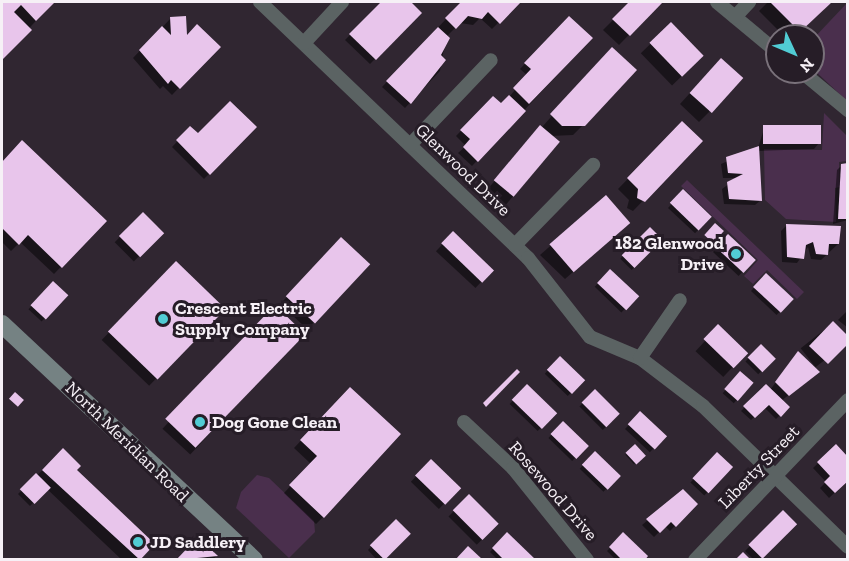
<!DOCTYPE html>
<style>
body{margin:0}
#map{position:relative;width:849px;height:561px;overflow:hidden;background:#302631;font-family:"Zilla Slab",serif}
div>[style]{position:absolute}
.green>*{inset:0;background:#4a2f4d}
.shadow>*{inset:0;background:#0007;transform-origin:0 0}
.building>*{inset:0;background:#e8c5eb;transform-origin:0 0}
.street>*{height:14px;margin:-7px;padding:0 7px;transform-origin:7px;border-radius:7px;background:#5b6363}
.secondary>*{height:18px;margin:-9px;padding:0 9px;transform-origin:9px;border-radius:9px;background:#758283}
.dots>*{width:16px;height:16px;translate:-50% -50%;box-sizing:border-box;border:3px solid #261d27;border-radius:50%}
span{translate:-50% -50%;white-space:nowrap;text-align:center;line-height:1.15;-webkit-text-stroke:6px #261d27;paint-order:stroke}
.street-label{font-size:18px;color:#f6f0f6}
.poi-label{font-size:18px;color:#f6f0f6;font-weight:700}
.right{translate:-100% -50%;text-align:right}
.left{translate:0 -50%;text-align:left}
.frame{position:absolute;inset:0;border:3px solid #f6f0f6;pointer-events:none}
.north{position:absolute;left:765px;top:24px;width:60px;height:60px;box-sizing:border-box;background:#261d27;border:2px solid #79717a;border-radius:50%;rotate:134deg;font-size:16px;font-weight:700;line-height:24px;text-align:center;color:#f6f0f6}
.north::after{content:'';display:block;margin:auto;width:21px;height:27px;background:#51ccd4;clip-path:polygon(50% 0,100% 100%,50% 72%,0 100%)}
</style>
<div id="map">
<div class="green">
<i style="clip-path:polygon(847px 3px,847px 101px,813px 69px,813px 39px)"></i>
<i style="clip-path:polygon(824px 113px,847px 136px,847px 161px,839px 162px,840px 187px,835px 188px,836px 222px,786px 219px,765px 200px,764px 149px,822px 150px)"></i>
<i style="clip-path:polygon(687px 180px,804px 292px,797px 299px,767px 270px,753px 284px,744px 276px,758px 260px,681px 186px)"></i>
<i style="clip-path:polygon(257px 475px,269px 478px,314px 521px,315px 532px,289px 558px,236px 508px,241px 492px)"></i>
</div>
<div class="shadow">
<i style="clip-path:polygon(2px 2px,53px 2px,2px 58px)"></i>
<i style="clip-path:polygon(383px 2px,409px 2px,420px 13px,370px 64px,345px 40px)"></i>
<i style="clip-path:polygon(462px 2px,519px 2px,492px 29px,480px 18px,473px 25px,460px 23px,446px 37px,440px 71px,405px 108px,382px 87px)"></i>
<i style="clip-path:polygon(631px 2px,661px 2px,619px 45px,603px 30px)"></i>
<i style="clip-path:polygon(768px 2px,830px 2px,794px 36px,784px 36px,759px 11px)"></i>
<i style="clip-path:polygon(171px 18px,185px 38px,218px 47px,172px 95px,163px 86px,160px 89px,133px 58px)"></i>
<i style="clip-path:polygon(569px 18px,591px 39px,472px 166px,458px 153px,466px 146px,456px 136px,493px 98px,501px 105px,510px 96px,527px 75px,520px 69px)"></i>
<i style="left:671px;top:24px;width:45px;height:42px;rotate:46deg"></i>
<i style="clip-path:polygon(602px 59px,584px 124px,573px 135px,550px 136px,558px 142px,504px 207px,485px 192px)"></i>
<i style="clip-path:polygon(711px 70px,709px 112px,699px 122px,680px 104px)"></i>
<i style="clip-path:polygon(682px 123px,701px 141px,633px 211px,627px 208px,629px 200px,618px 189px)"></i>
<i style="clip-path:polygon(255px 127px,204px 179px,172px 147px,190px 128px,198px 135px)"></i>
<i style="clip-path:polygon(764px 129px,819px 143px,814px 149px,758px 151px,761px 200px,755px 205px,724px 204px,722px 189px,737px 178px,723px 178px,721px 164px,758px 148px)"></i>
<i style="clip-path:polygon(22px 142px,105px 221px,54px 274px,20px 242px,11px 251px,2px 242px,2px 163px)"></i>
<i style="clip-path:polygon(842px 165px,848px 166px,848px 220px,833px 224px,837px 170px)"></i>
<i style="left:683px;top:192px;width:37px;height:22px;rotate:43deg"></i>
<i style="clip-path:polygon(606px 197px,618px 233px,565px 279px,540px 255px)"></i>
<i style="left:143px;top:214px;width:27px;height:40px;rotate:45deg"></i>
<i style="clip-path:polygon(786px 226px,838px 244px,821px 260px,811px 259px,808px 247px,797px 263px,782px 262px,781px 231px)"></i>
<i style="left:650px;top:229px;width:16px;height:42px;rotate:45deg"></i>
<i style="left:453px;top:233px;width:54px;height:25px;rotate:43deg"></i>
<i style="left:728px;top:236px;width:35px;height:22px;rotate:43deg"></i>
<i style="left:341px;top:239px;width:37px;height:89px;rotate:43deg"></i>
<i style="left:176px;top:263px;width:66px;height:107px;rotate:44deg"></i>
<i style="left:610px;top:271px;width:37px;height:22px;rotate:44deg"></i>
<i style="left:766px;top:275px;width:35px;height:22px;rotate:43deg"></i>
<i style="left:53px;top:283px;width:18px;height:36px;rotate:43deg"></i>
<i style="left:275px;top:308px;width:38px;height:165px;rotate:43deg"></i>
<i style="clip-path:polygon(848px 310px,848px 328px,838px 320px)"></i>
<i style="left:833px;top:323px;width:24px;height:41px;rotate:52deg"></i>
<i style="left:718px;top:327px;width:38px;height:33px;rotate:43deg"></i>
<i style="left:761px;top:346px;width:18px;height:22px;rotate:45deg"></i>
<i style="clip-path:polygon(798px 353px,818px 372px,781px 401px,788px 407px,776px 419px,764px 407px,751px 420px,741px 411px,766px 386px,770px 390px)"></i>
<i style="left:560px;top:358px;width:32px;height:22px;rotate:44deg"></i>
<i style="left:740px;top:374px;width:15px;height:26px;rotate:42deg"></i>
<i style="left:527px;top:386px;width:39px;height:25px;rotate:44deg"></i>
<i style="left:595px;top:391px;width:33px;height:22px;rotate:45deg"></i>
<i style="clip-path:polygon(343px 396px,323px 517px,316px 524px,284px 493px,311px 464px,294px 448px)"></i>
<i style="left:640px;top:413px;width:34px;height:22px;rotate:43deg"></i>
<i style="left:563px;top:423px;width:33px;height:21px;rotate:44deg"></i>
<i style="left:635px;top:446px;width:13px;height:13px;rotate:48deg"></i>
<i style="clip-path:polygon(836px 446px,848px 480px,829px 498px,820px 488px,826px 482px,813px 468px)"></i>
<i style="clip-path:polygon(63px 450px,75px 470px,153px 544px,138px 560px,122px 560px,47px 489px,30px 506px,18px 494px)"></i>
<i style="left:595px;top:453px;width:33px;height:22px;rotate:44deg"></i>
<i style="left:717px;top:454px;width:19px;height:39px;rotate:43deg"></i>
<i style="left:431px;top:461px;width:39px;height:29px;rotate:44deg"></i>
<i style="clip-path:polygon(683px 491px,696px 504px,670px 531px,665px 526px,654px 537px,642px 525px)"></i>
<i style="left:469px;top:496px;width:40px;height:29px;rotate:45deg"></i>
<i style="clip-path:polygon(783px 513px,795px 524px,761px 560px,754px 560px,745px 551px)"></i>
<i style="clip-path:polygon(396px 521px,384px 560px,377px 560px,368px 550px)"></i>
<i style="clip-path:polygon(507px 534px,534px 560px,498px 560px,490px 552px)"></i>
<i style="clip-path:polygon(623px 535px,643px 560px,616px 560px,607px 551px)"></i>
<i style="clip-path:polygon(216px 556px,213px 560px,178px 560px)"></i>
</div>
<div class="building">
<i style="clip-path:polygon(2px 2px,55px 2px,36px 21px,21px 5px,14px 12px,32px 30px,2px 60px)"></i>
<i style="clip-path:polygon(381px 2px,411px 2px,422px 13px,376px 60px,349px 34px)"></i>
<i style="clip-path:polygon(461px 2px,521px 2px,500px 24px,488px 12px,482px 19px,468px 16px,456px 29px,445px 18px)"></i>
<i style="clip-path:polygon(629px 2px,663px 2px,630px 36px,612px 19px)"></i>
<i style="clip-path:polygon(770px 2px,832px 2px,800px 32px)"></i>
<i style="clip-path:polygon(186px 16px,187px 35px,197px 24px,221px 47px,180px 89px,171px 80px,168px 84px,139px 50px,162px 26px,171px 35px,170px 17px)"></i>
<i style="clip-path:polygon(569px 16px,593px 38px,529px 104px,513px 88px,531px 69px,524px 63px)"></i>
<i style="left:671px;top:22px;width:47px;height:30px;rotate:46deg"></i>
<i style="clip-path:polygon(438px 27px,450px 38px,441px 55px,446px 60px,411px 104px,386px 81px)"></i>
<i style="clip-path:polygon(612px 47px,637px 70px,585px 126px,562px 126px,550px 114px)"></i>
<i style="left:721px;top:58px;width:30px;height:47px;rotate:42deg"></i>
<i style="clip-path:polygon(509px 95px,526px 111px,478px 162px,463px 147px,470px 139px,460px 130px,493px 96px,501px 103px)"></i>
<i style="clip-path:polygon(230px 101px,257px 127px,210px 175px,176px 140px,190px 126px,198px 133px)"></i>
<i style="clip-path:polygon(682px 121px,703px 141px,645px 202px,637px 198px,638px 189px,627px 178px)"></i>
<i style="left:540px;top:125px;width:26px;height:72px;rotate:40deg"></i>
<i style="left:821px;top:125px;width:19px;height:58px;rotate:90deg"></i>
<i style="clip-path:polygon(22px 140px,107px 221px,62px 268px,28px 235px,19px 245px,2px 228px,2px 162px)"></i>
<i style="clip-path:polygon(759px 146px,762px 201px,729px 199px,727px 182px,743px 174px,728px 173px,726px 157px)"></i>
<i style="clip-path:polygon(848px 163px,848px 219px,838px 219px,841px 164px)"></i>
<i style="left:683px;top:189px;width:40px;height:19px;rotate:44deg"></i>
<i style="left:606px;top:195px;width:37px;height:75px;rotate:49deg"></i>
<i style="left:143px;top:212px;width:30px;height:34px;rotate:45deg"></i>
<i style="left:715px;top:223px;width:12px;height:16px;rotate:42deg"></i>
<i style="clip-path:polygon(786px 224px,841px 226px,839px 244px,829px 244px,828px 255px,816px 254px,813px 242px,806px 245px,804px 259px,787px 257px)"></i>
<i style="left:650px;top:227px;width:18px;height:40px;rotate:45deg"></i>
<i style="left:453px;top:231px;width:57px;height:17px;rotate:44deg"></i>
<i style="left:728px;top:234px;width:38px;height:18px;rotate:43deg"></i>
<i style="left:341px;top:237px;width:40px;height:81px;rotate:43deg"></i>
<i style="left:176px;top:261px;width:69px;height:98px;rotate:44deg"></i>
<i style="left:610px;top:269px;width:40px;height:19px;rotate:43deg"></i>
<i style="left:766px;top:273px;width:38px;height:19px;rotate:43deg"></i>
<i style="left:53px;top:281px;width:21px;height:33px;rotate:43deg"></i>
<i style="left:275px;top:305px;width:42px;height:158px;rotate:44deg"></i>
<i style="clip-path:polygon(833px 321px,848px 336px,848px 344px,828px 364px,809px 346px)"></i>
<i style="left:718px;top:324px;width:42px;height:21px;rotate:44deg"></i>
<i style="left:761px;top:344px;width:21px;height:19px;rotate:45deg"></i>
<i style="clip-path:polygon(798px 351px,820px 372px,789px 396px,775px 382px)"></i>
<i style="left:560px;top:356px;width:35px;height:19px;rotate:44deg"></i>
<i style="clip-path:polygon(517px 369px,520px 372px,486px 407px,483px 403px)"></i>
<i style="left:740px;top:371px;width:18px;height:24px;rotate:41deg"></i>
<i style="left:527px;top:384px;width:42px;height:22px;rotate:44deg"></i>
<i style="clip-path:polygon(766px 384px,790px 407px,781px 417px,769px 405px,755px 418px,743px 406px)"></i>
<i style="clip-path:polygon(350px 387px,401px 434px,324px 518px,289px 485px,317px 456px,300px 440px)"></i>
<i style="left:595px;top:389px;width:35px;height:19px;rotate:45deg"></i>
<i style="left:15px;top:392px;width:12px;height:9px;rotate:42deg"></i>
<i style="left:640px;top:411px;width:37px;height:18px;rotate:43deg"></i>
<i style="left:563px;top:421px;width:36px;height:18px;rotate:44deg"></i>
<i style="left:635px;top:444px;width:16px;height:13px;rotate:47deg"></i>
<i style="clip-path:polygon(836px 444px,848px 457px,848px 481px,835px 493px,824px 482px,830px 476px,817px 462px)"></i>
<i style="clip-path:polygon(63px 448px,81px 466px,77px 470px,155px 544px,140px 560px,42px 470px)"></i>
<i style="left:595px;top:451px;width:36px;height:19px;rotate:44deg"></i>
<i style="left:717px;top:452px;width:22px;height:36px;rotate:43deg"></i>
<i style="left:431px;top:459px;width:42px;height:23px;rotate:44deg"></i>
<i style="left:36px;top:473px;width:21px;height:23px;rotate:45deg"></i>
<i style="clip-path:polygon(683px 489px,698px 504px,676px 527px,671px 522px,660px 533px,646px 519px)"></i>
<i style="left:469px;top:494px;width:42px;height:23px;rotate:45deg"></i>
<i style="left:783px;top:510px;width:20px;height:49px;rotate:45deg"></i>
<i style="left:396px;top:519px;width:21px;height:37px;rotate:45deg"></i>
<i style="clip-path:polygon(507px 532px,536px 560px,504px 560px,492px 548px)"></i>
<i style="clip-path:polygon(623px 532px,648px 556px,645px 560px,622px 560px,609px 547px)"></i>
<i style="clip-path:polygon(198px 537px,218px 556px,176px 560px)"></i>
<i style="clip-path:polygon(468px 546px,483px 560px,455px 560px)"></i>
<i style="clip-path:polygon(743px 552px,751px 560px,735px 560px)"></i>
</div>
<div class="street">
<i style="left:260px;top:2px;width:371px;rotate:43.7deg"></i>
<i style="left:528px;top:258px;width:100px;rotate:51.9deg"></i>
<i style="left:590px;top:337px;width:54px;rotate:22.8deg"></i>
<i style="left:640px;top:358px;width:79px;rotate:37.3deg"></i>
<i style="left:703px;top:406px;width:202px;rotate:44.2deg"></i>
<i style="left:717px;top:2px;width:78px;rotate:39.8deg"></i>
<i style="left:735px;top:17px;width:21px;rotate:-47deg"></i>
<i style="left:304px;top:43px;width:56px;rotate:-47.2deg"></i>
<i style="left:802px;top:72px;width:60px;rotate:39.6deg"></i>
<i style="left:410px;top:145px;width:117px;rotate:-46.4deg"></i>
<i style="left:515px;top:245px;width:112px;rotate:-45.7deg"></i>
<i style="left:640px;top:358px;width:70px;rotate:-55.4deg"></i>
<i style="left:464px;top:422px;width:67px;rotate:43.2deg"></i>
<i style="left:513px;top:468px;width:118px;rotate:51.2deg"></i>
<i style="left:695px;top:560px;width:221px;rotate:-46.3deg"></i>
</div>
<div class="secondary">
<i style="left:2px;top:324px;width:345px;rotate:43.1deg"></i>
</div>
<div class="dots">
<i style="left:736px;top:254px;background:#51ccd4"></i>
<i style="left:163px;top:319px;background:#51ccd4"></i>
<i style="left:200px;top:422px;background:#51ccd4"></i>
<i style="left:138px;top:542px;background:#51ccd4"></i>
</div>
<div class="street-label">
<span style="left:463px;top:170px;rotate:44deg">Glenwood Drive</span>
<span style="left:127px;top:442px;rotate:44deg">North Meridian Road</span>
<span style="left:759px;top:467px;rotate:-46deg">Liberty Street</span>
<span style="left:553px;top:491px;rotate:49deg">Rosewood Drive</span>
</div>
<div class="poi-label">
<span class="right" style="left:724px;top:254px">182 Glenwood<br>Drive</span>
<span class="left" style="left:175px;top:319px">Crescent Electric<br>Supply Company</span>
<span class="left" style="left:212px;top:422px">Dog Gone Clean</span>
<span class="left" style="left:150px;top:542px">JD Saddlery</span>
</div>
<div class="frame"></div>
<div class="north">N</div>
</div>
